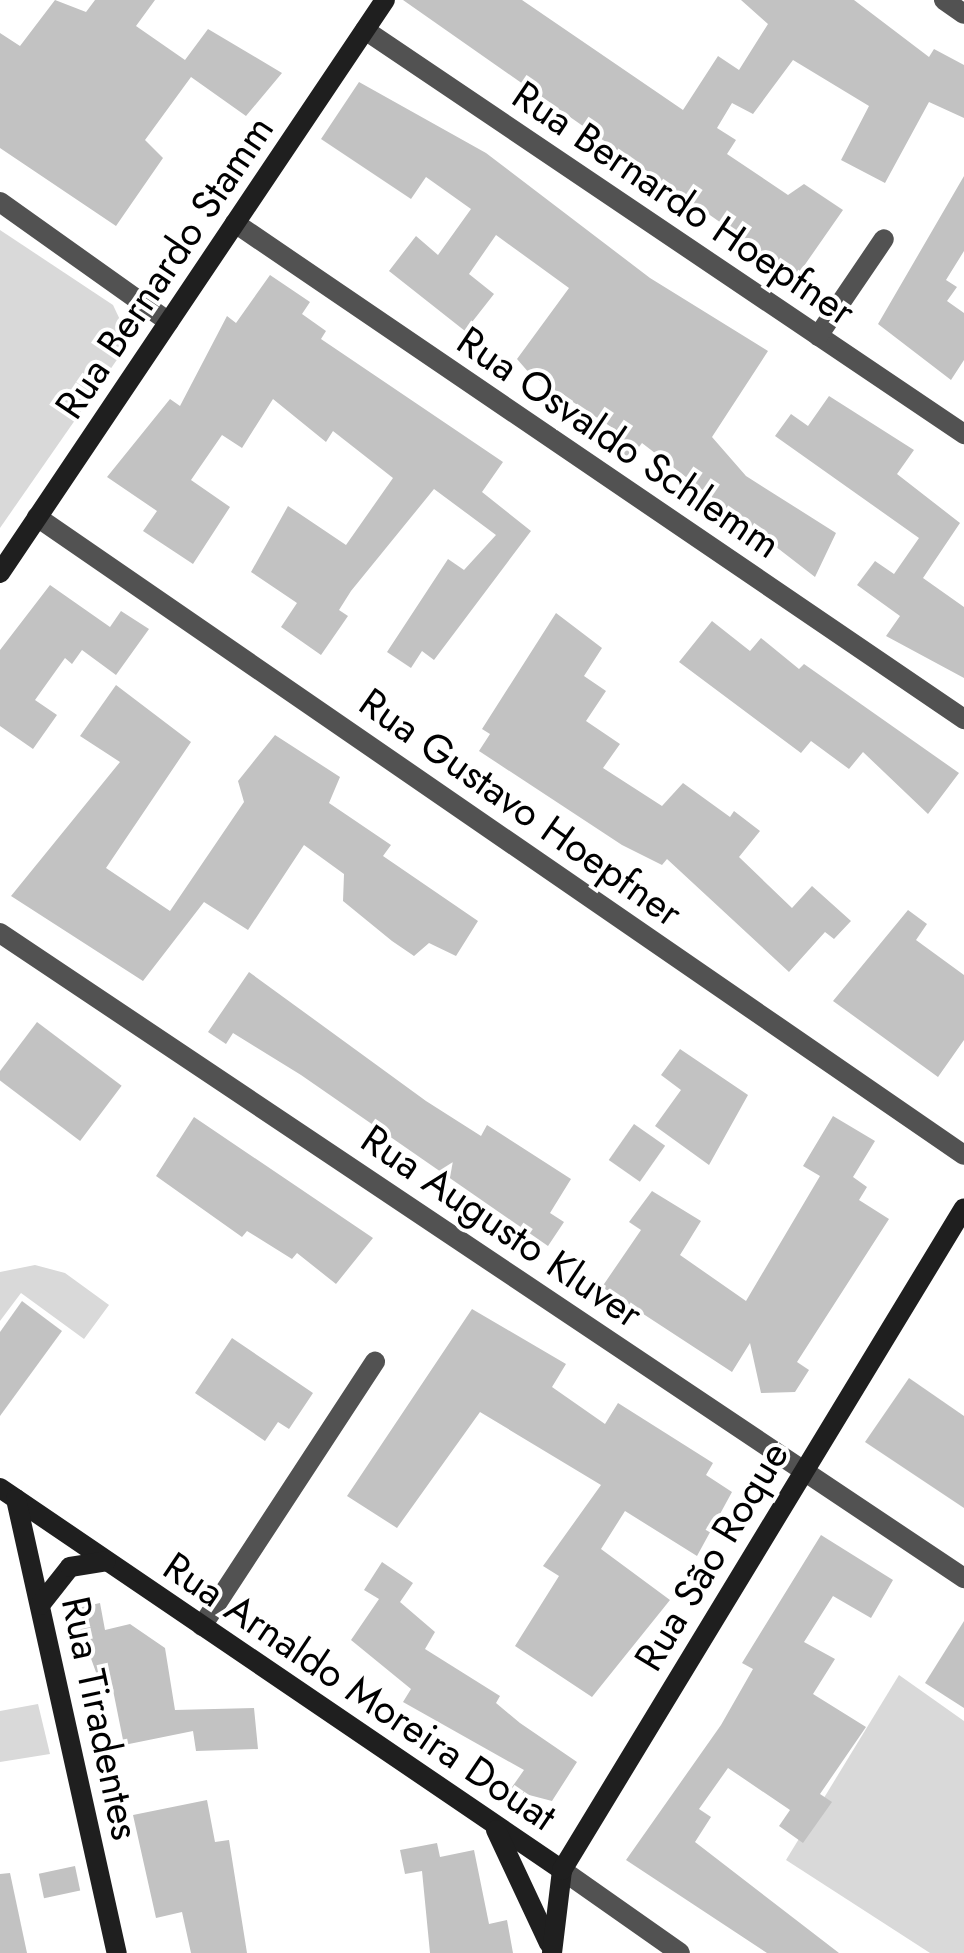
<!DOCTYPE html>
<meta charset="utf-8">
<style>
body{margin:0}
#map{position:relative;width:964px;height:1953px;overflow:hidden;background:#fff;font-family:Jost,sans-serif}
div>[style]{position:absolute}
.green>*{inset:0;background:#d9d9d9}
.building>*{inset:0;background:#c2c2c2;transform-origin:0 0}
.street>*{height:20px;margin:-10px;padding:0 10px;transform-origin:10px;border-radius:10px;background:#525252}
.secondary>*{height:20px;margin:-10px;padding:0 10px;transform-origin:10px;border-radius:10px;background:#1f1f1f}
span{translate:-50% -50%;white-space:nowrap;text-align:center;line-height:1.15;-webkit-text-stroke:8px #fff;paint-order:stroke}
.street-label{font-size:40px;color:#000}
</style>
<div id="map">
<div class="green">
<i style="clip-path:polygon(0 230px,113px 305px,130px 341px,0 528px)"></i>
<i style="clip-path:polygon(35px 1265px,65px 1273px,109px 1305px,84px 1339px,21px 1293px,0 1321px,0 1272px)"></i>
<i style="clip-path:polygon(899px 1675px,964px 1721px,964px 1953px,930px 1953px,786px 1860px)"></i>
<i style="clip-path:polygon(38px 1704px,50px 1754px,0 1762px,0 1711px)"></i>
</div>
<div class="building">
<i style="clip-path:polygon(55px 0,86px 12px,95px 0,155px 0,136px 26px,185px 60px,208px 29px,282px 73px,246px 116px,191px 77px,145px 140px,163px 158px,116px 226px,0 148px,0 33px,20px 46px)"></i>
<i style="clip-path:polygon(403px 0,522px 0,683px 110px,718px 56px,739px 70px,768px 24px,741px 0,854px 0,929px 57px,934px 49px,964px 65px,964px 118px,929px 102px,885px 183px,841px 160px,869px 106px,793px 60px,753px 114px,732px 103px,717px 128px,736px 140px,727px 154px,788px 195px,804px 184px,843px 210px,797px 276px)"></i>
<i style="clip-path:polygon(359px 82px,486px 153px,650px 278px,768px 351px,712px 437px,746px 476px,836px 533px,815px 577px,642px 443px,630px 459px,611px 444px,619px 432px,530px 374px,517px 359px,569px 288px,496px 235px,469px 274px,494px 294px,465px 331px,389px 271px,416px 236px,438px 255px,471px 209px,426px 177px,411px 199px,321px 139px)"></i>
<i style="clip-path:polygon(964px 176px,964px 251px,946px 280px,957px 287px,947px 301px,964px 313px,964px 360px,951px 380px,878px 324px)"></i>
<i style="clip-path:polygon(270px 275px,310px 302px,302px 314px,326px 331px,321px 339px,503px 462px,482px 492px,531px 531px,434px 660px,422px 651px,411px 668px,387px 652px,448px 559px,464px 570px,496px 535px,434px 489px,351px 591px,339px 610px,348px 616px,321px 655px,281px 627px,297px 603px,251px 572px,288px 506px,346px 545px,393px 478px,333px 431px,326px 442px,273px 399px,242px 448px,222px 435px,191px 480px,230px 507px,193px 564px,143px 531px,157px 511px,107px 477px,170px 399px,180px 406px,227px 316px,236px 323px)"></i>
<i style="clip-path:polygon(829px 396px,914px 450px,897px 474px,960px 523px,923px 578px,964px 607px,964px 678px,886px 636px,900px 616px,857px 585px,875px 561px,894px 574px,919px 538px,775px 436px,791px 414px,808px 426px)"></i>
<i style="clip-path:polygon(50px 585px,110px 627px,121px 611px,149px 629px,116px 675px,82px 650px,72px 664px,65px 658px,35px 700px,57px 715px,33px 749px,0 726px,0 650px)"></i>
<i style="clip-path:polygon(556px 613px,602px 648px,584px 676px,606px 691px,586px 721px,620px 744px,603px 768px,662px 806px,683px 783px,730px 817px,734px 811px,760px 831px,739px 857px,792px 908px,812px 886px,851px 921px,834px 939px,825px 932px,789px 972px,667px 859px,662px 865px,622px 845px,479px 751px,490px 734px,482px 729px)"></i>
<i style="clip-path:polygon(712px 621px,750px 651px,761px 638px,799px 669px,804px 664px,959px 773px,928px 814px,863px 752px,849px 769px,811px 741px,801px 753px,679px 662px)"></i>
<i style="clip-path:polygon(116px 685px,191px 742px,106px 868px,170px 911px,244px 802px,238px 781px,275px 735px,340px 777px,329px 803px,391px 845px,383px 856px,478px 921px,456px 956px,429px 943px,414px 956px,392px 941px,343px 901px,344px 874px,304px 845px,248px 930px,204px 902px,143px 981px,11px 896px,120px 762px,80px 736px)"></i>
<i style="clip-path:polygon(908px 910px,927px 924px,916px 940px,964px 975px,964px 1040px,938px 1077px,833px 1001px)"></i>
<i style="clip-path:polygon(249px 972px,426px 1101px,481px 1136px,487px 1125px,571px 1179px,550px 1213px,564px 1222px,548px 1246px,301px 1075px,233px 1033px,226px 1044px,208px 1032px)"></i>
<i style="left:37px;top:1022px;width:106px;height:69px;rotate:37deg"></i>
<i style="clip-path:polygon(680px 1049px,748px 1095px,709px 1165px,655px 1126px,681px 1090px,661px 1075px)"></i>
<i style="clip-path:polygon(833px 1116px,875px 1141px,853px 1177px,867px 1187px,859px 1200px,889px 1219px,797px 1362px,809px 1370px,795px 1392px,761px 1393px,750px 1343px,732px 1372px,602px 1287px,641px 1230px,629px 1222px,652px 1191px,701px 1221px,680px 1255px,746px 1301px,820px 1176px,803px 1166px)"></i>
<i style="clip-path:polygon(194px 1117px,373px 1238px,336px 1284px,297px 1253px,292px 1259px,247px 1231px,242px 1237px,156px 1176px)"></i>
<i style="left:634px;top:1124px;width:38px;height:44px;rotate:35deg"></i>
<i style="clip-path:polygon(22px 1301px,62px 1331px,0 1416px,0 1332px)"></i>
<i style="clip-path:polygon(472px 1309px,566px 1364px,552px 1387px,605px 1424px,618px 1403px,713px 1463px,706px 1475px,732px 1492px,697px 1556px,625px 1511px,601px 1549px,670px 1600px,592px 1697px,515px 1646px,559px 1576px,543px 1566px,601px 1485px,480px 1412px,397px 1528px,347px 1496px)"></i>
<i style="clip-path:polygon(232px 1338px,313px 1393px,289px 1429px,278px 1422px,265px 1441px,195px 1393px)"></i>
<i style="clip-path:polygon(909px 1378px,964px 1416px,964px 1508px,865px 1442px)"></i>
<i style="clip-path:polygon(821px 1535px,893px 1580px,871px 1618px,833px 1596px,804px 1642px,835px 1659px,813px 1694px,866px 1727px,820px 1794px,832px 1802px,803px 1843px,779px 1826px,790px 1810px,728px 1768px,699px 1809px,711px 1817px,695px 1842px,839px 1953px,767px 1953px,626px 1860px,721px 1725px,753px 1669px,742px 1663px)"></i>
<i style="clip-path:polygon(382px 1562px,413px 1583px,400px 1602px,435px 1632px,425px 1649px,500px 1696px,496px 1703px,520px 1723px,577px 1762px,552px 1801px,510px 1790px,524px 1770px,403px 1702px,411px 1689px,351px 1640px,379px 1599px,364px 1590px)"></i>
<i style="clip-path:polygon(100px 1603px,105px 1630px,130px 1624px,165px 1648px,175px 1710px,254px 1708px,258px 1749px,196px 1751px,193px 1731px,124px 1745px,112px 1685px,101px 1686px,73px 1609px)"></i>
<i style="clip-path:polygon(964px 1621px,964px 1708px,925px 1683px)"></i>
<i style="clip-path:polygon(207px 1800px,215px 1842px,229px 1840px,247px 1953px,191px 1953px,182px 1912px,156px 1918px,133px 1815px)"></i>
<i style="clip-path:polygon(437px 1843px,440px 1857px,474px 1850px,489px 1924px,507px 1920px,513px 1953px,430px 1953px,422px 1871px,405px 1874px,400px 1850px)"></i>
<i style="left:75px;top:1866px;width:25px;height:37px;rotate:78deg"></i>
<i style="clip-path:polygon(10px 1873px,27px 1953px,0 1953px,0 1874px)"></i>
</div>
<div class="street">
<i style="left:944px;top:0;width:24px;rotate:35deg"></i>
<i style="left:365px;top:30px;width:723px;rotate:34deg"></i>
<i style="left:0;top:202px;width:207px;rotate:35.4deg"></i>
<i style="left:235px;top:223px;width:882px;rotate:34.23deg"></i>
<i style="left:818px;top:336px;width:117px;rotate:-55.8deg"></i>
<i style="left:37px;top:517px;width:1125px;rotate:34.54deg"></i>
<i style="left:0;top:933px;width:1160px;rotate:33.79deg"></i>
<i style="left:202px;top:1626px;width:316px;rotate:-56.8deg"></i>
<i style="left:562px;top:1870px;width:144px;rotate:35.1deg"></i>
</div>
<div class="secondary">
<i style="left:0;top:573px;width:690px;rotate:-56.1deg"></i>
<i style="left:0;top:1488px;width:680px;rotate:34.2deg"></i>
<i style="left:16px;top:1499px;width:465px;rotate:77.5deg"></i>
<i style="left:40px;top:1605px;width:48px;rotate:-51.7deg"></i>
<i style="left:70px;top:1567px;width:36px;rotate:-9deg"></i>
<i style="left:496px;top:1830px;width:125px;rotate:64.9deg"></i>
<i style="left:552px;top:1953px;width:84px;rotate:-83.1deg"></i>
<i style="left:562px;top:1870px;width:774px;rotate:-58.73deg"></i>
</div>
<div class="street-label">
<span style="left:684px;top:203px;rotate:34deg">Rua Bernardo Hoepfner</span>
<span style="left:164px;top:267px;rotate:-56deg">Rua Bernardo Stamm</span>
<span style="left:619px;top:442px;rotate:34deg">Rua Osvaldo Schlemm</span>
<span style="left:521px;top:807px;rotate:35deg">Rua Gustavo Hoepfner</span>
<span style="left:502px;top:1226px;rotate:34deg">Rua Augusto Kluver</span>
<span style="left:711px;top:1556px;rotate:-59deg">Rua São Roque</span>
<span style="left:360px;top:1691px;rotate:34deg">Rua Arnaldo Moreira Douat</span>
<span style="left:101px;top:1718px;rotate:78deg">Rua Tiradentes</span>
</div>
</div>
